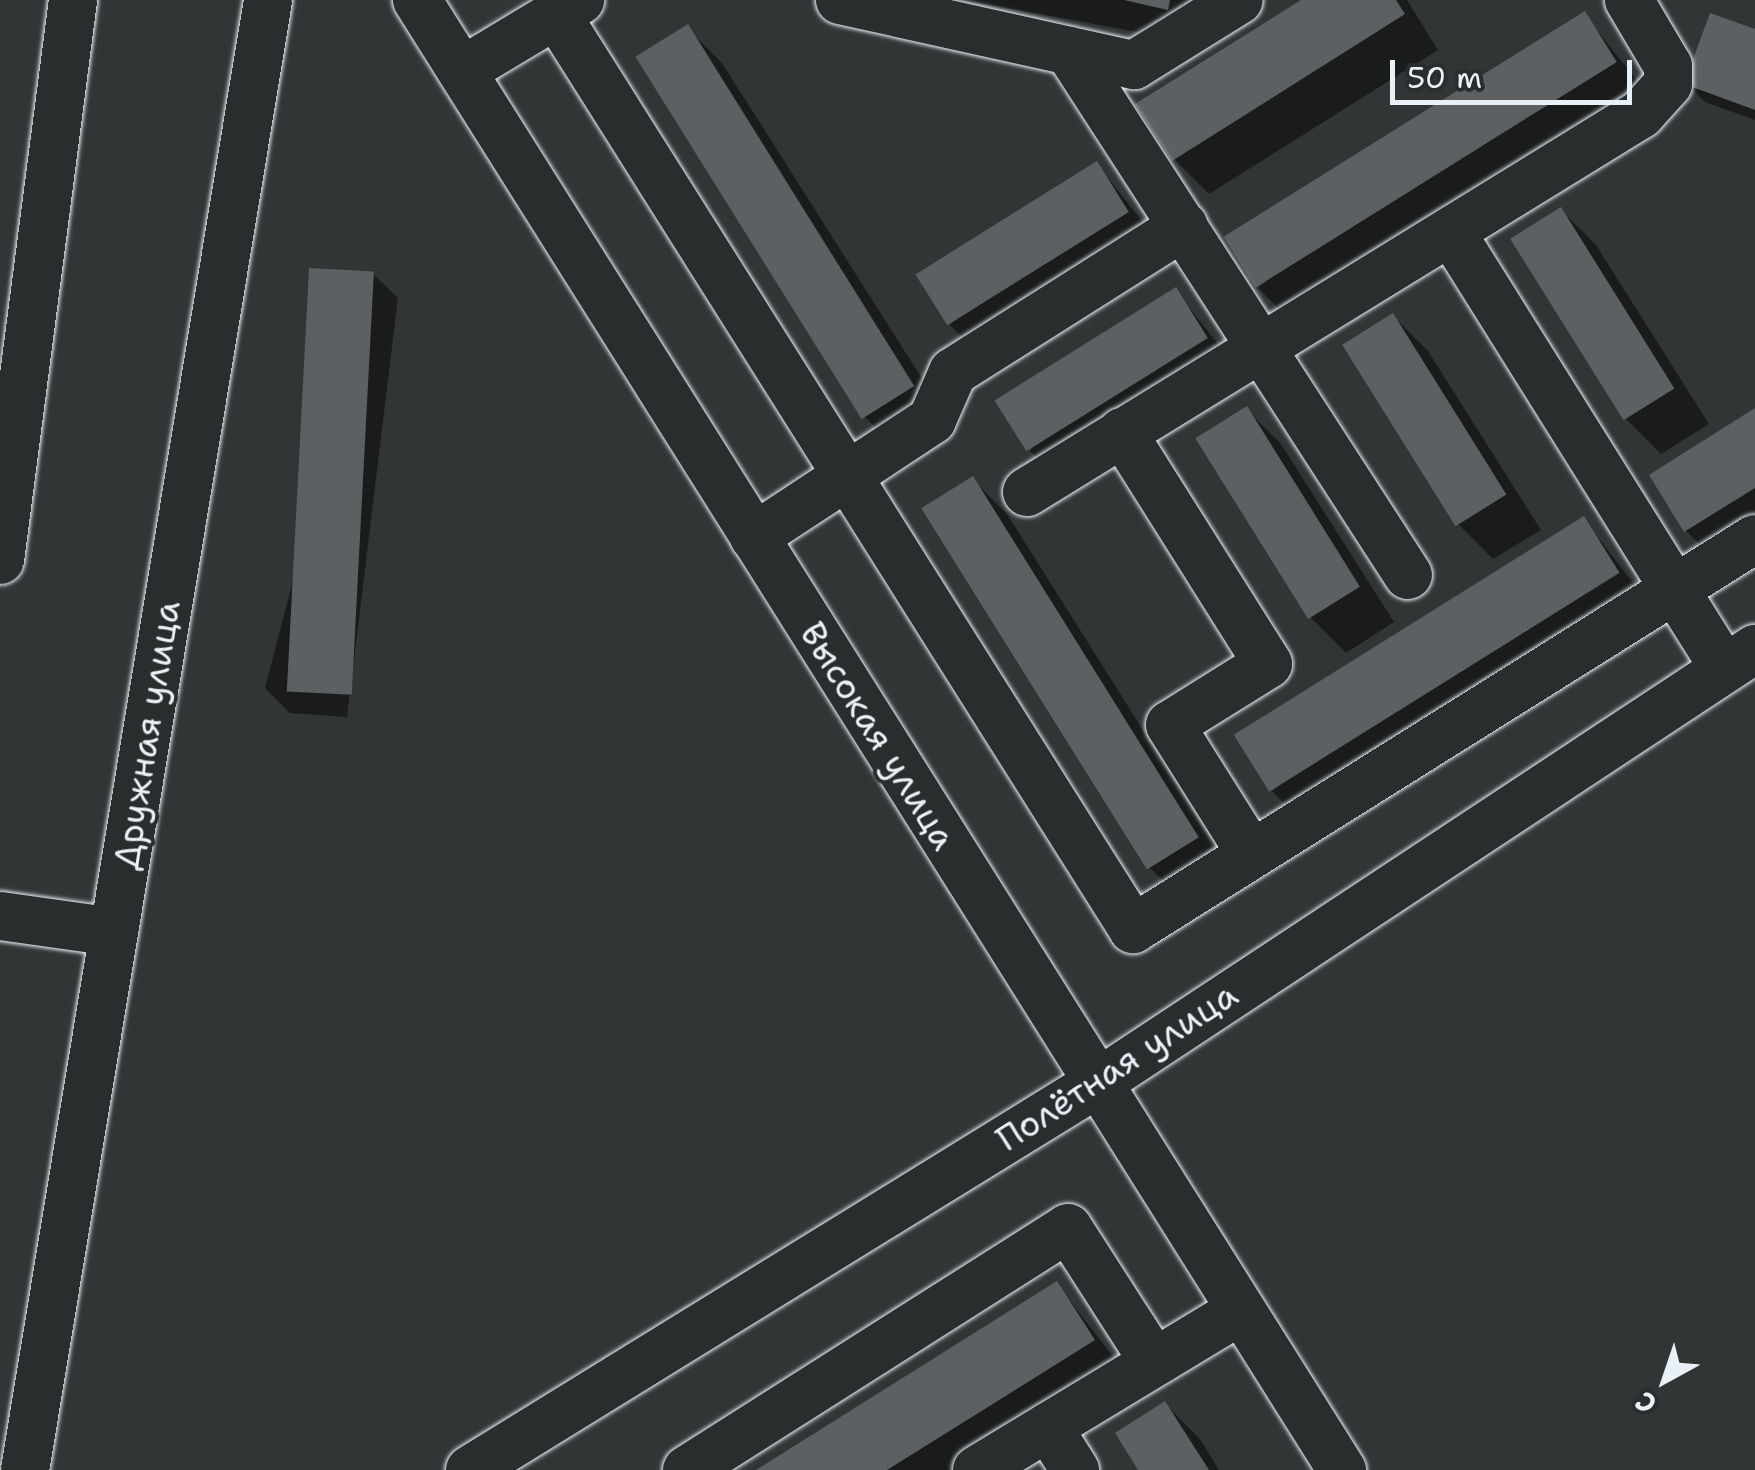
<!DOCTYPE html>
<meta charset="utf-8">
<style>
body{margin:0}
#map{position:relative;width:1755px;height:1470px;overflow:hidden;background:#323536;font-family:"Shantell Sans",sans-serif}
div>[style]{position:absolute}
.shadow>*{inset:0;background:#0007}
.building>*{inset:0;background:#5c6063;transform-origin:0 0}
.roads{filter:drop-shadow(0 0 2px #e8f1f8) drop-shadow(0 0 2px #e8f1f8)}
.minor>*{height:48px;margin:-24px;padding:0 24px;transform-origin:24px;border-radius:24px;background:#2a2d2e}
span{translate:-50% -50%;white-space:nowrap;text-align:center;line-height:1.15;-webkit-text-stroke:8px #2a2d2e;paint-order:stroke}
.street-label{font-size:35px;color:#e8f1f8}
.north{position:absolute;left:1615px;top:1330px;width:100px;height:100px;-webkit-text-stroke:8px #2a2d2e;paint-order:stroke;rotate:220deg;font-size:28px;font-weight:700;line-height:40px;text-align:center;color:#e8f1f8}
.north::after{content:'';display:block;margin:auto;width:35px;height:45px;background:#e8f1f8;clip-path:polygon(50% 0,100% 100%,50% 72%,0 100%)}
.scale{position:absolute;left:1390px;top:60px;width:242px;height:45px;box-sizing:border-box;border:5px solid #e8f1f8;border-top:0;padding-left:12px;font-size:30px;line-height:35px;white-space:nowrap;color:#e8f1f8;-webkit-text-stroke:8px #2a2d2e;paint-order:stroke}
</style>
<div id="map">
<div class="shadow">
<i style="clip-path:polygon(962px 0,1211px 0,1203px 44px)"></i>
<i style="clip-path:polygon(1305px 0,1407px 0,1438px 50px,1209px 194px,1174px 159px)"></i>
<i style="clip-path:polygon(1584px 14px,1651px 98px,1293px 323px,1258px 288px)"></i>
<i style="clip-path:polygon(687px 28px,722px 63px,949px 421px,900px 452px,865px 417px,639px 58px)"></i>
<i style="clip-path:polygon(1755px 32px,1755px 120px,1705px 102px,1687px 84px)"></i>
<i style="clip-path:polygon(1097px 164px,1163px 248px,985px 360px,950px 325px)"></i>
<i style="clip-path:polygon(1561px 210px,1596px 245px,1709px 424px,1661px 454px,1626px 419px)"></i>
<i style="clip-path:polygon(373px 274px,398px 298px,347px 717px,290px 713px,265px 688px)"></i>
<i style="clip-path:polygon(1175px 290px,1242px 374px,1065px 486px,1030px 451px)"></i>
<i style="clip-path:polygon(1393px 316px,1428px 351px,1541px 530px,1493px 559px,1458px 524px)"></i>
<i style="clip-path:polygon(1246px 409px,1281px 444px,1394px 622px,1346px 653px,1311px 618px)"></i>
<i style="clip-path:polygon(1755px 411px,1755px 544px,1721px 566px,1686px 531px)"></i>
<i style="clip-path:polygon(972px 479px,1007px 514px,1233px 873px,1185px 903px,1150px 868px)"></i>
<i style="clip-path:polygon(1584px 519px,1653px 609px,1307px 826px,1272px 791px)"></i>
<i style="clip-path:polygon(1057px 1284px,1128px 1376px,978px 1470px,761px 1470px)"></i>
<i style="clip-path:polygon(1165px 1404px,1200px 1439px,1219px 1470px,1141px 1470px)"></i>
</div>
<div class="building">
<i style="clip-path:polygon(1124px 0,1170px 0,1168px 10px)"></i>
<i style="clip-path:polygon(1301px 0,1396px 0,1405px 14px,1172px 161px,1135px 104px)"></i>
<i style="left:1585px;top:11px;width:60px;height:426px;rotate:58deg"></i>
<i style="clip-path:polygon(1710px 13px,1755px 29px,1755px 110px,1684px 84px)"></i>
<i style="left:688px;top:24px;width:427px;height:62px;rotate:58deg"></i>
<i style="left:1097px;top:161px;width:60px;height:214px;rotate:58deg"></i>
<i style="left:1561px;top:207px;width:214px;height:60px;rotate:58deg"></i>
<i style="left:309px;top:268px;width:65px;height:424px;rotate:3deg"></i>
<i style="left:1176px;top:287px;width:60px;height:214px;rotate:58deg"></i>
<i style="left:1393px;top:313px;width:214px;height:60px;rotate:58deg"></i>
<i style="left:1247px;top:406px;width:213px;height:61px;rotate:58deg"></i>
<i style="clip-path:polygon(1755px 408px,1755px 488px,1684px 532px,1649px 475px)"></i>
<i style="left:973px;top:476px;width:426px;height:61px;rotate:58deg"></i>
<i style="left:1584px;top:516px;width:67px;height:413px;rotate:58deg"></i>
<i style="clip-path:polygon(1057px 1281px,1095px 1340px,887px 1470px,756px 1470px)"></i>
<i style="clip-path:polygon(1165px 1401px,1209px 1470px,1138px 1470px,1115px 1433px)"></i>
</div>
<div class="roads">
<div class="minor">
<i style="left:417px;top:0;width:1737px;rotate:57.82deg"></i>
<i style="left:840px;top:0;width:301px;rotate:12.5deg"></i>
<i style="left:1134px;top:65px;width:123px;rotate:-31.8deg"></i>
<i style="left:556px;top:14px;width:1082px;rotate:57.76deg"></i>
<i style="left:1133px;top:929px;width:734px;rotate:-32.09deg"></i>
<i style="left:1069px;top:51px;width:624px;rotate:57.1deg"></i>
<i style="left:462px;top:71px;width:138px;rotate:-31deg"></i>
<i style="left:1451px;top:232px;width:514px;rotate:57.95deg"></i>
<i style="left:1122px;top:432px;width:274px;rotate:57.8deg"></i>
<i style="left:1268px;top:664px;width:115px;rotate:148.1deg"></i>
<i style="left:1170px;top:725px;width:150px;rotate:57.8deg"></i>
<i style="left:1027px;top:492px;width:721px;rotate:-31.62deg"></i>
<i style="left:1641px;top:114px;width:40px;rotate:-48deg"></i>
<i style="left:1668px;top:84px;width:18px;rotate:-90deg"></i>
<i style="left:1668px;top:66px;width:77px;rotate:-120.6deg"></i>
<i style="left:754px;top:537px;width:213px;rotate:-33.3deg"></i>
<i style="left:932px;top:420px;width:52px;rotate:-66.4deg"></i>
<i style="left:953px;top:372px;width:273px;rotate:-32.3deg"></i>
<i style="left:0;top:560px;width:565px;rotate:-82.57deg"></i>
<i style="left:0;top:916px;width:115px;rotate:8deg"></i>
<i style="left:1048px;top:1427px;width:51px;rotate:57.9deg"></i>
<i style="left:25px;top:1470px;width:1490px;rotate:-80.61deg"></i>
<i style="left:470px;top:1470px;width:735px;rotate:-31.66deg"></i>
<i style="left:1096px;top:1084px;width:790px;rotate:-33.43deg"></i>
<i style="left:687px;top:1470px;width:451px;rotate:-32.4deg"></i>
<i style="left:1068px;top:1228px;width:159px;rotate:57.3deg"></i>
<i style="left:977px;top:1470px;width:307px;rotate:-31.2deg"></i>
</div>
</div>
<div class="street-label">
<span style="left:147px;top:735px;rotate:-81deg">Дружная улица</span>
<span style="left:878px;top:736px;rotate:58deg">Высокая улица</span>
<span style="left:1117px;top:1067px;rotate:-33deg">Полётная улица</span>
</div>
<div class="north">С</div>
<div class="scale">50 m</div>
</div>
